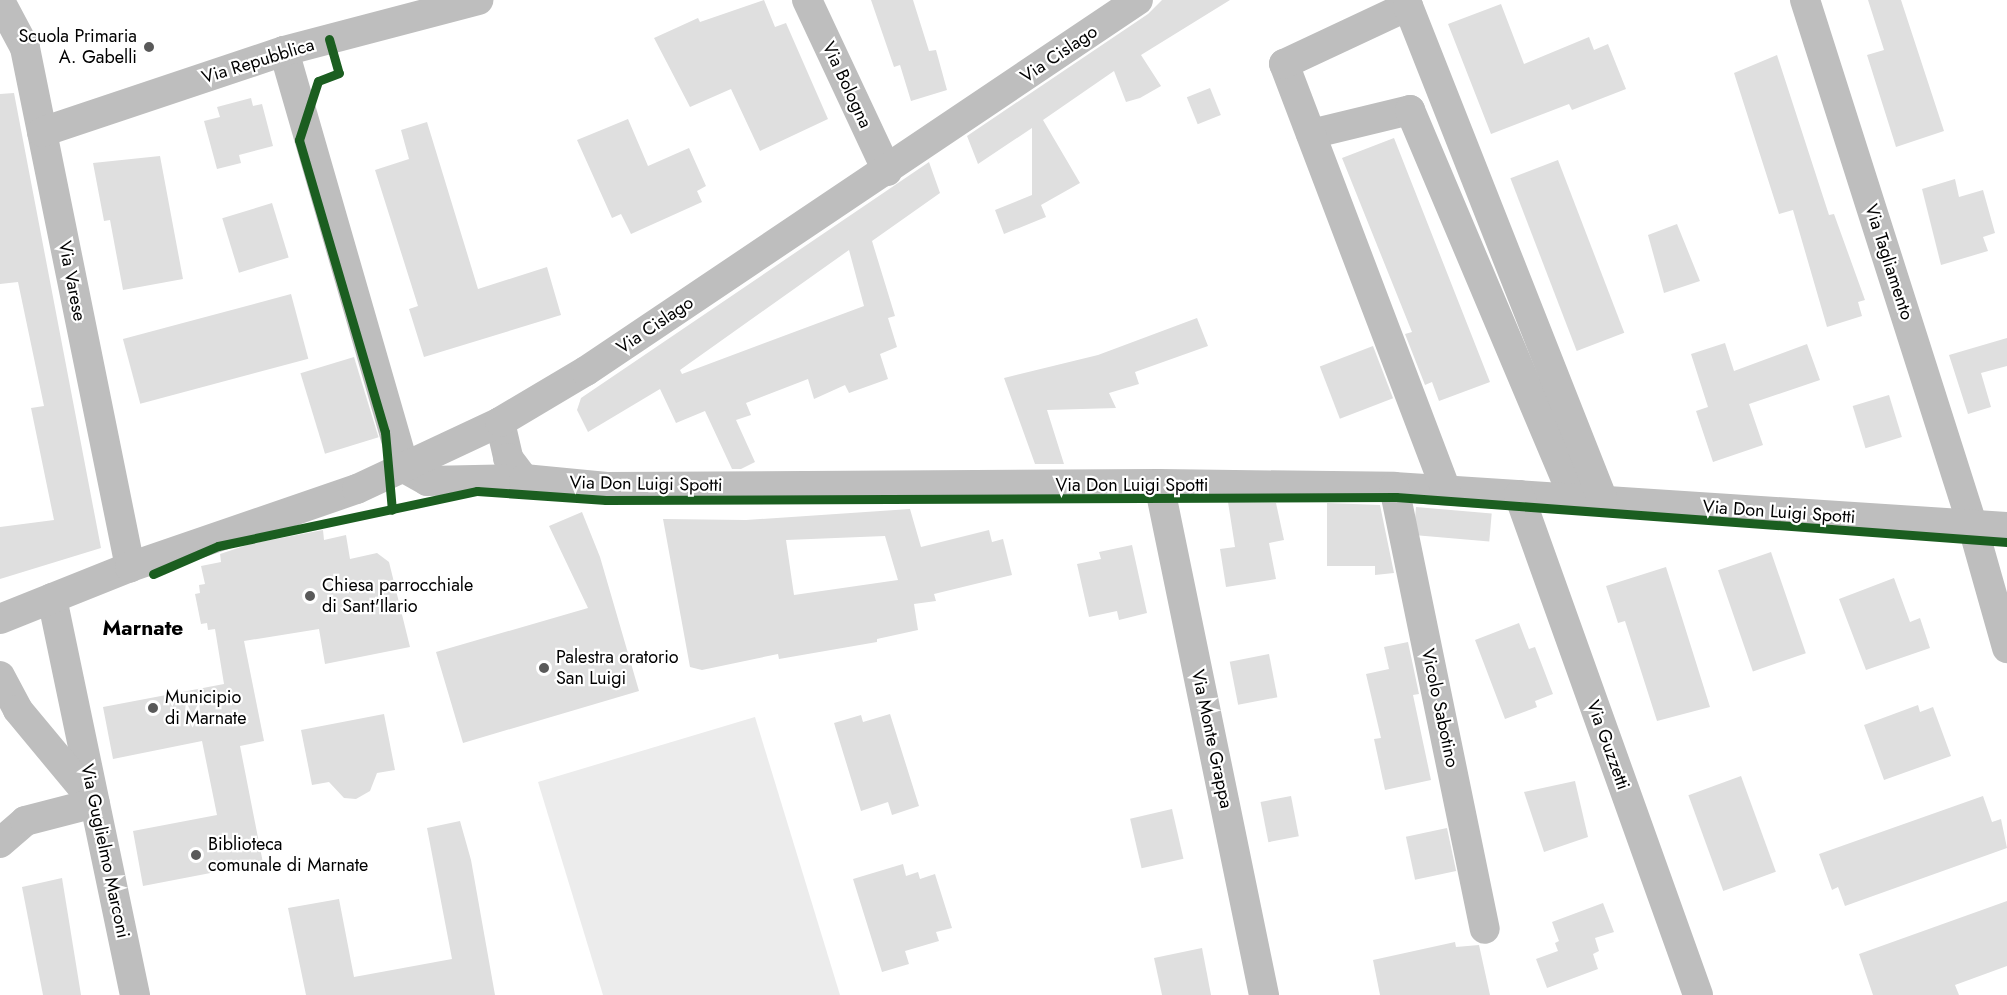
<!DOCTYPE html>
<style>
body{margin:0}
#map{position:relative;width:2007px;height:995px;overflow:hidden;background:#fff;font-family:Jost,sans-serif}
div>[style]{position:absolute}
.green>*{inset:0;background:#ececec}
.building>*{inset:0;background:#dfdfdf;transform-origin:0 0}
.street>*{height:30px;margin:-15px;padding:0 15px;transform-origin:15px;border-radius:15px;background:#bebebe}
.cycleway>*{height:9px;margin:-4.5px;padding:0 4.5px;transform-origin:4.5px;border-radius:4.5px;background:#1b5e20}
.dots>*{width:16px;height:16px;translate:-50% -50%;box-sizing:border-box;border:3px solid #fff;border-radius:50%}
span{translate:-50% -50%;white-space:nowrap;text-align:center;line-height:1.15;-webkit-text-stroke:4.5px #fff;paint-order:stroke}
.poi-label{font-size:18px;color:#000}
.right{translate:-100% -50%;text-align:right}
.left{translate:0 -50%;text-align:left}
.street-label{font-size:18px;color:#000}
.quarter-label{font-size:21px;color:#000;font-weight:700}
</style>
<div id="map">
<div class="green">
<i style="clip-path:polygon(755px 717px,840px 995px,603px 995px,538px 782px)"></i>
</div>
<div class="building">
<i style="clip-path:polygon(764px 0,775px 27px,786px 23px,828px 119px,760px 151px,731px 89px,690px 107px,654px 38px,698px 18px,700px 22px)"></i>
<i style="clip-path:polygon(871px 0,913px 0,929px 51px,936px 50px,947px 90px,911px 101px,900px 65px,894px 67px)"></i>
<i style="clip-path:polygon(1162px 0,1230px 0,1141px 55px,1161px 86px,1140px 98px,1126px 102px,1114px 71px,1043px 120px,1080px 183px,1041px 205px,1046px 217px,1004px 234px,995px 210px,1032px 195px,1032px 128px,978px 164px,967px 136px,1148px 14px)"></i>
<i style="clip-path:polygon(1868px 0,1901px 0,1944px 131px,1896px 147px,1867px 55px,1884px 50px)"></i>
<i style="clip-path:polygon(1501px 4px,1524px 64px,1589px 37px,1594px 50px,1608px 44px,1626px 89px,1572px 110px,1569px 104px,1491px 134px,1448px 24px)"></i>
<i style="clip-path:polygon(1777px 55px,1829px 215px,1834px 214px,1865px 300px,1858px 302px,1862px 316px,1827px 327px,1793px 210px,1779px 214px,1734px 73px)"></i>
<i style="left:1210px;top:88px;width:29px;height:25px;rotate:68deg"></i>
<i style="clip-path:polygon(14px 93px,101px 548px,0 579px,0 527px,54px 520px,31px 408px,44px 406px,18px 282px,0 284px,0 94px)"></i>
<i style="clip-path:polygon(251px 98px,253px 106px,262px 104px,273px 146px,239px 155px,241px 163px,217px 169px,204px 121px,220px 117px,217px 107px)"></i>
<i style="clip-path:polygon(628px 119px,648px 166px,689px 148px,706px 186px,697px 191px,702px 202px,631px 234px,621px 214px,612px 218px,577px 140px)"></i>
<i style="clip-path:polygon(427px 122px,478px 289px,547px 267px,561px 315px,424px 357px,409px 309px,418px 306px,375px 170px,409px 159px,401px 130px)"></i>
<i style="clip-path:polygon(1394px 138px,1490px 382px,1439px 401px,1432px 382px,1425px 385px,1405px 334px,1412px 332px,1342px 158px)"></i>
<i style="clip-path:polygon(160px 156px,183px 279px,123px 290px,110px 220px,104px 221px,93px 163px)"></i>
<i style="left:1558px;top:160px;width:185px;height:51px;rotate:69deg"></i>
<i style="clip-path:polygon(evenodd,929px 162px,940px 193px,872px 241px,895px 316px,888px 318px,897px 347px,880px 354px,888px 379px,849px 393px,845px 385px,814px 399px,808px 379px,746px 403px,751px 415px,736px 420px,755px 462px,741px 469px,732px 469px,705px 411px,676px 423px,660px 389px,588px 432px,577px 410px,581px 398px,929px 162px,849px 250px,864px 306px,682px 374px,680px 370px,849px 250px)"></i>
<i style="clip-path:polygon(1955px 179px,1959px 197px,1983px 190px,1995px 233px,1983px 237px,1988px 251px,1941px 265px,1922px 189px)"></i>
<i style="left:272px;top:203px;width:57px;height:52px;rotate:73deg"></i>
<i style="clip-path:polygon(1677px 224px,1700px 281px,1664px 293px,1648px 235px)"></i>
<i style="left:291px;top:294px;width:67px;height:174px;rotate:75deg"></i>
<i style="clip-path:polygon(1197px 318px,1208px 346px,1135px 372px,1139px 384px,1109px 393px,1116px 408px,1047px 410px,1064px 464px,1035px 464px,1004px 378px,1098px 355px)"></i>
<i style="clip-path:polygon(2007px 338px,2007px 366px,1981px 373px,1991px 407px,1968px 414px,1949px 355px)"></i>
<i style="clip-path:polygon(1725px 343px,1734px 371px,1807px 344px,1820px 380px,1749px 404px,1763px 445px,1713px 462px,1696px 411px,1708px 407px,1691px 354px)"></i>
<i style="left:1373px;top:346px;width:56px;height:57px;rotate:69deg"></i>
<i style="left:354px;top:357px;width:84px;height:56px;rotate:73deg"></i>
<i style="left:1889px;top:395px;width:44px;height:38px;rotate:73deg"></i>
<i style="clip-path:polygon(1228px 502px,1276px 503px,1284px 540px,1269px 543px,1276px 579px,1226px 587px,1220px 549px,1235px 547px)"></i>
<i style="clip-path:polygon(1327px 503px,1380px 505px,1394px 573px,1375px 575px,1375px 566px,1327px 566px)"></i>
<i style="left:1416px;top:507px;width:76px;height:28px;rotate:5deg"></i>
<i style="clip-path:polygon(evenodd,910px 509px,921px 547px,989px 530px,992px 542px,1003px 539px,1012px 575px,934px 594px,936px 601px,914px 604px,918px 630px,877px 639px,877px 642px,779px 659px,778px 654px,702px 670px,690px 667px,663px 519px,746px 520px,910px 509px,885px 536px,898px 580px,794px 595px,786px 540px,885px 536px)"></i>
<i style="clip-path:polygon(582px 512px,600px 557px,639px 691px,463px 743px,436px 652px,588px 608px,549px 526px)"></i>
<i style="clip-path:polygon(323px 530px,324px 540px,346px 535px,350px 559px,377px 553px,389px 562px,410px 647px,325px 664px,319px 629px,244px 641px,264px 741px,240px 746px,263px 863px,143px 886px,133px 831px,217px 815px,202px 741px,113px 759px,103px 707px,224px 684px,215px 629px,208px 630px,207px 623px,201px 624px,195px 594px,200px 593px,199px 585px,205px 584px,201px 566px,221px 562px,220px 554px,250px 544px)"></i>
<i style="clip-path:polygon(1132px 545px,1147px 613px,1119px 620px,1117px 611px,1089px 617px,1077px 564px,1101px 559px,1099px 552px)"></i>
<i style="left:1771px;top:552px;width:107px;height:56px;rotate:71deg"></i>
<i style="clip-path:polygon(1666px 567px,1710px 707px,1657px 721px,1625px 621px,1618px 623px,1606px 586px)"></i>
<i style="clip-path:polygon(1894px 578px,1910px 622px,1920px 618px,1930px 648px,1866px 670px,1839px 599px)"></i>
<i style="clip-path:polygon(1519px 623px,1529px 649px,1535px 647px,1553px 694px,1535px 701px,1537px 707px,1505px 719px,1475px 640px)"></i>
<i style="clip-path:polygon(1408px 642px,1419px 694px,1413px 695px,1431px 780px,1385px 790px,1374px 739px,1381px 738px,1366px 674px,1389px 669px,1384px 647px)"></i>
<i style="left:1269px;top:654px;width:44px;height:40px;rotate:79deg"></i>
<i style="clip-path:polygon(1918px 705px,1920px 712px,1933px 707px,1951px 756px,1884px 780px,1864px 725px)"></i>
<i style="clip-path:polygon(384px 714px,395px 770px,377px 773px,370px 791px,356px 799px,344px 798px,329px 782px,312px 785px,301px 730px)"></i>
<i style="clip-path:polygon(890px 714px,919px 806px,892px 815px,888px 802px,861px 811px,834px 723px,861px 715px,863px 722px)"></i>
<i style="left:1741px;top:776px;width:102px;height:56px;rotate:70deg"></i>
<i style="clip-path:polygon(1575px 781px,1588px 837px,1544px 852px,1524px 792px)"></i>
<i style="left:1291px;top:796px;width:41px;height:31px;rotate:79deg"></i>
<i style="clip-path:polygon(1983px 796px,1992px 822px,2001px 819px,2007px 848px,1845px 906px,1838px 887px,1832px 890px,1819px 854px)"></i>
<i style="left:1172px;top:809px;width:51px;height:43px;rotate:77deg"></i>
<i style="clip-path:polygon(460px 821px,471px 860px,495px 995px,306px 995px,288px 908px,339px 899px,354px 977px,452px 959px,427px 828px)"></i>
<i style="left:1447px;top:828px;width:44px;height:42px;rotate:78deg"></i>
<i style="clip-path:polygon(903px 864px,906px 876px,918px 872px,920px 879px,935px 874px,952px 928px,936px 932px,939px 941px,905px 951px,909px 964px,882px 972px,853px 879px)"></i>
<i style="clip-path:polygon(62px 878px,81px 995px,43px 995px,22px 887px)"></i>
<i style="clip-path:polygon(2007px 901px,2007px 966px,1955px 985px,1959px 995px,1873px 995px,1859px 954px)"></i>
<i style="clip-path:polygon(1603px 903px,1614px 932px,1595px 938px,1599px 951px,1593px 954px,1598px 969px,1547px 988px,1536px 959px,1558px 951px,1555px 943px,1559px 941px,1552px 922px)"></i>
<i style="clip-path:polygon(1455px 942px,1456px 947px,1479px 945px,1490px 995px,1380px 995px,1373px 960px)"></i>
<i style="clip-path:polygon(1202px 948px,1211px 995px,1162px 995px,1154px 958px)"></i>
</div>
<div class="street">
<i style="left:807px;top:0;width:189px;rotate:64.9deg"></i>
<i style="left:1805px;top:0;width:550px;rotate:72.32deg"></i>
<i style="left:1972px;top:524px;width:129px;rotate:74.2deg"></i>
<i style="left:0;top:1px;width:53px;rotate:62deg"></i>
<i style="left:25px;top:48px;width:530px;rotate:78.56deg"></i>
<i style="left:284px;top:51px;width:434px;rotate:73.9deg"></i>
<i style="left:42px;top:132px;width:255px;rotate:-18.5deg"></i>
<i style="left:284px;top:51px;width:201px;rotate:-14.7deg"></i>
<i style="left:1311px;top:134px;width:102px;rotate:-13.6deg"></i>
<i style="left:1410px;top:110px;width:421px;rotate:67.1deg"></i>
<i style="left:500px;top:422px;width:37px;rotate:77deg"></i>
<i style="left:508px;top:458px;width:26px;rotate:53deg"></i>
<i style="left:404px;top:468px;width:26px;rotate:29deg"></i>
<i style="left:427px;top:481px;width:97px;rotate:-1.2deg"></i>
<i style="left:524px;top:479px;width:83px;rotate:5.5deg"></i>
<i style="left:607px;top:487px;width:552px;rotate:-0.31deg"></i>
<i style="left:1159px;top:484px;width:235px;rotate:0.7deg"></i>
<i style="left:1394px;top:487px;width:614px;rotate:3.73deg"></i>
<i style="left:1159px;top:484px;width:522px;rotate:78.39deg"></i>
<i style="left:1394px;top:487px;width:451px;rotate:78.4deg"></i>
<i style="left:1446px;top:490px;width:456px;rotate:-110.8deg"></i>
<i style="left:1284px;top:64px;width:137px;rotate:-25.1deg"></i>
<i style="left:1408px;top:6px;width:531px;rotate:68.46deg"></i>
<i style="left:1519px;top:495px;width:531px;rotate:70.3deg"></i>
<i style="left:52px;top:598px;width:406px;rotate:78.2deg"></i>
<i style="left:0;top:619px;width:140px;rotate:-21.8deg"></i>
<i style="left:130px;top:567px;width:240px;rotate:-19deg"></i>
<i style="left:357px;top:489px;width:158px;rotate:-25.1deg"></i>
<i style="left:500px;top:422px;width:100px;rotate:-30.7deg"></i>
<i style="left:586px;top:371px;width:665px;rotate:-33.91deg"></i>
<i style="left:0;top:676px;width:38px;rotate:62deg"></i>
<i style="left:18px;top:710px;width:116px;rotate:50.3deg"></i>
<i style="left:0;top:843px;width:33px;rotate:-41deg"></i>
<i style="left:25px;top:821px;width:72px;rotate:-14.4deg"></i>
</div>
<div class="cycleway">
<i style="left:329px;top:39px;width:35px;rotate:74deg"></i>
<i style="left:339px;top:73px;width:22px;rotate:159deg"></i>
<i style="left:318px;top:81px;width:62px;rotate:107.9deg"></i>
<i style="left:299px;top:140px;width:304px;rotate:73.6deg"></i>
<i style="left:385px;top:432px;width:78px;rotate:84.9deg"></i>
<i style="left:153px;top:574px;width:71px;rotate:-23.3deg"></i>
<i style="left:218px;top:546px;width:265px;rotate:-12deg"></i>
<i style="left:477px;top:491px;width:129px;rotate:4deg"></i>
<i style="left:606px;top:500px;width:790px;rotate:-0.22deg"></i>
<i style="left:1396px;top:497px;width:613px;rotate:4.21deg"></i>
</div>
<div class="dots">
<i style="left:149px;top:47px;background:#595959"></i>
<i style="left:310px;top:596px;background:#595959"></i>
<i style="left:544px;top:668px;background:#595959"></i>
<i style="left:153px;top:708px;background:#595959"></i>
<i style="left:196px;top:855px;background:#595959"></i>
</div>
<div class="poi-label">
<span class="right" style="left:137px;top:47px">Scuola Primaria<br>A. Gabelli</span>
<span class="left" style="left:322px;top:596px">Chiesa parrocchiale<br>di Sant'Ilario</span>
<span class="left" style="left:556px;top:668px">Palestra oratorio<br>San Luigi</span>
<span class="left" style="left:165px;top:708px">Municipio<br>di Marnate</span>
<span class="left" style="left:208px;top:855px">Biblioteca<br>comunale di Marnate</span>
</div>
<div class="street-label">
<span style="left:1059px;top:54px;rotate:-34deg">Via Cislago</span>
<span style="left:258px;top:61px;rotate:-17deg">Via Repubblica</span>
<span style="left:847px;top:85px;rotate:65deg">Via Bologna</span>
<span style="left:1889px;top:262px;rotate:72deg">Via Tagliamento</span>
<span style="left:72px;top:281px;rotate:79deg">Via Varese</span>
<span style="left:655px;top:325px;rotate:-34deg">Via Cislago</span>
<span style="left:646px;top:484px;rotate:1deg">Via Don Luigi Spotti</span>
<span style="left:1132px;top:485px">Via Don Luigi Spotti</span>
<span style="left:1779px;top:512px;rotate:4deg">Via Don Luigi Spotti</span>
<span style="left:1440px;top:708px;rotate:78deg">Vicolo Sabotino</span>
<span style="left:1212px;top:739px;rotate:78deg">Via Monte Grappa</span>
<span style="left:1608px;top:745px;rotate:70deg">Via Guzzetti</span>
<span style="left:105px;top:851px;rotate:78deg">Via Guglielmo Marconi</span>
</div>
<div class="quarter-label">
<span style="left:143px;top:628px">Marnate</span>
</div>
</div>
